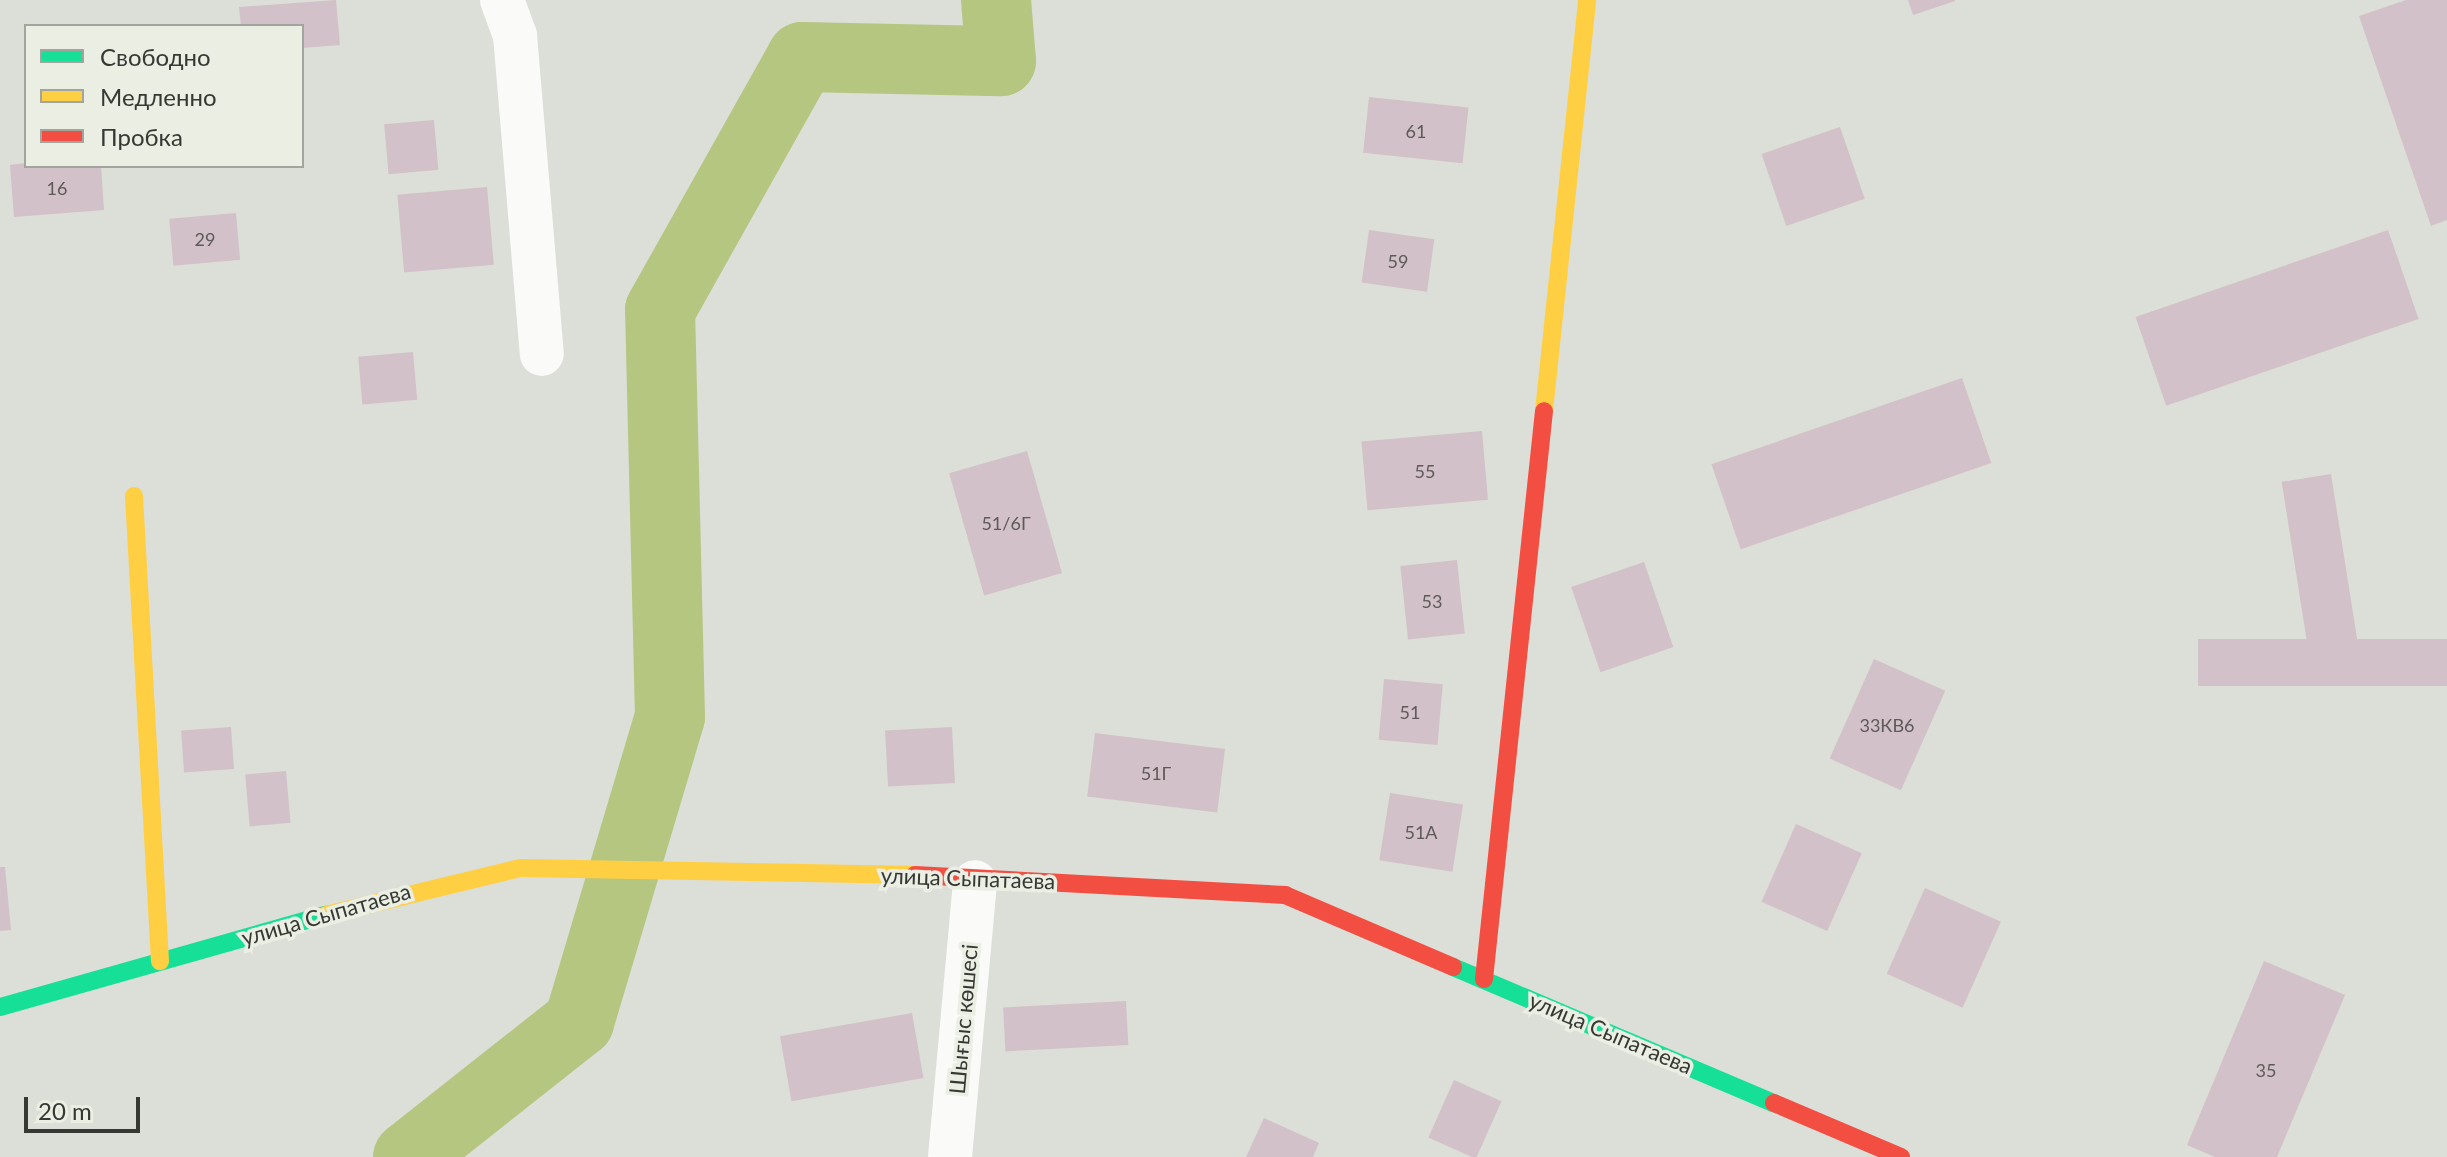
<!DOCTYPE html>
<meta charset="utf-8">
<style>
body{margin:0}
#map{position:relative;width:2447px;height:1157px;overflow:hidden;background:#dcded8;font-family:Lato,sans-serif}
div>[style]{position:absolute}
.river>*{height:70px;margin:-35px;padding:0 35px;transform-origin:35px;border-radius:35px;background:#b5c680}
.building>*{inset:0;background:#d2c1c8;transform-origin:0 0}
.street>*{height:44px;margin:-22px;padding:0 22px;transform-origin:22px;border-radius:22px;background:#fafaf9}
.fast>*{height:18px;margin:-9px;padding:0 9px;transform-origin:9px;border-radius:9px;background:#16e098}
.slow>*{height:18px;margin:-9px;padding:0 9px;transform-origin:9px;border-radius:9px;background:#ffcf43}
.jam>*{height:18px;margin:-9px;padding:0 9px;transform-origin:9px;border-radius:9px;background:#f24e42}
span{translate:-50% -50%;white-space:nowrap;text-align:center;line-height:1.15;-webkit-text-stroke:7px #eaeee3;paint-order:stroke}
.number-label{font-size:18px;color:#5d5a59}
.number-label span{-webkit-text-stroke-width:0}
.street-label{font-size:22px;color:#363834}
.legend{position:absolute;left:24px;top:24px;width:280px;height:144px;box-sizing:border-box;background:#eaeee3;border:2px solid #a2a59d;margin:0;padding:10px 14px;list-style:none;font-size:24px;color:#363834}
.legend li{display:flex;align-items:center;gap:16px;height:40px}
.legend b{width:40px;border:2px solid #a2a59d}
.scale{position:absolute;left:24px;top:1097px;width:116px;height:36px;box-sizing:border-box;border:4px solid #363834;border-top:0;padding-left:10px;font-size:24px;line-height:28px;white-space:nowrap;color:#363834;-webkit-text-stroke:6px #eaeee3;paint-order:stroke}
</style>
<div id="map">
<div class="river">
<i style="left:408px;top:1157px;width:218px;rotate:-38.3deg"></i>
<i style="left:579px;top:1022px;width:318px;rotate:-73.4deg"></i>
<i style="left:670px;top:717px;width:407px;rotate:-91.4deg"></i>
<i style="left:660px;top:310px;width:290px;rotate:-60.7deg"></i>
<i style="left:802px;top:57px;width:199px;rotate:1.2deg"></i>
<i style="left:1001px;top:61px;width:61px;rotate:-94.7deg"></i>
</div>
<div class="building">
<i style="clip-path:polygon(336px 0,340px 45px,302px 48px,302px 26px,241px 26px,239px 7px)"></i>
<i style="clip-path:polygon(1908px 0,1955px 0,1955px 1px,1913px 15px)"></i>
<i style="clip-path:polygon(2406px 0,2447px 0,2447px 220px,2431px 226px,2359px 16px)"></i>
<i style="left:1369px;top:97px;width:100px;height:56px;rotate:6deg"></i>
<i style="left:434px;top:120px;width:50px;height:50px;rotate:85deg"></i>
<i style="left:1840px;top:127px;width:76px;height:83px;rotate:71deg"></i>
<i style="clip-path:polygon(26px 163px,101px 166px,104px 210px,14px 217px,10px 165px)"></i>
<i style="left:487px;top:187px;width:78px;height:90px;rotate:85deg"></i>
<i style="left:236px;top:213px;width:47px;height:67px;rotate:85deg"></i>
<i style="left:1369px;top:230px;width:66px;height:53px;rotate:8deg"></i>
<i style="left:2388px;top:230px;width:94px;height:267px;rotate:71deg"></i>
<i style="left:413px;top:352px;width:48px;height:55px;rotate:85deg"></i>
<i style="left:1962px;top:378px;width:90px;height:265px;rotate:71deg"></i>
<i style="left:1482px;top:431px;width:69px;height:121px;rotate:85deg"></i>
<i style="left:1027px;top:451px;width:127px;height:81px;rotate:74deg"></i>
<i style="left:2331px;top:474px;width:167px;height:50px;rotate:81deg"></i>
<i style="left:1457px;top:560px;width:74px;height:57px;rotate:84deg"></i>
<i style="left:1644px;top:562px;width:90px;height:77px;rotate:71deg"></i>
<i style="left:2447px;top:639px;width:47px;height:249px;rotate:90deg"></i>
<i style="left:1874px;top:659px;width:78px;height:109px;rotate:24deg"></i>
<i style="left:1384px;top:679px;width:59px;height:61px;rotate:5deg"></i>
<i style="left:231px;top:727px;width:42px;height:50px;rotate:86deg"></i>
<i style="left:952px;top:727px;width:56px;height:67px;rotate:87deg"></i>
<i style="left:1095px;top:733px;width:131px;height:64px;rotate:7deg"></i>
<i style="left:286px;top:771px;width:52px;height:41px;rotate:85deg"></i>
<i style="left:1390px;top:793px;width:74px;height:68px;rotate:9deg"></i>
<i style="left:1796px;top:824px;width:72px;height:85px;rotate:24deg"></i>
<i style="clip-path:polygon(0 867px,5px 867px,11px 930px,0 931px)"></i>
<i style="left:1925px;top:888px;width:83px;height:94px;rotate:24deg"></i>
<i style="clip-path:polygon(2264px 961px,2345px 995px,2277px 1157px,2215px 1157px,2187px 1145px)"></i>
<i style="left:1126px;top:1001px;width:44px;height:123px;rotate:87deg"></i>
<i style="left:912px;top:1013px;width:66px;height:134px;rotate:80deg"></i>
<i style="left:1454px;top:1080px;width:52px;height:63px;rotate:24deg"></i>
<i style="clip-path:polygon(1264px 1118px,1319px 1143px,1313px 1157px,1246px 1157px)"></i>
</div>
<div class="street">
<i style="left:502px;top:0;width:37px;rotate:70deg"></i>
<i style="left:515px;top:35px;width:320px;rotate:85.2deg"></i>
<i style="left:950px;top:1157px;width:276px;rotate:-84.8deg"></i>
</div>
<div class="fast">
<i style="left:1453px;top:967px;width:349px;rotate:23deg"></i>
<i style="left:0;top:1007px;width:339px;rotate:-15.8deg"></i>
</div>
<div class="slow">
<i style="left:1544px;top:411px;width:413px;rotate:-84deg"></i>
<i style="left:134px;top:496px;width:466px;rotate:86.8deg"></i>
<i style="left:326px;top:915px;width:200px;rotate:-13.6deg"></i>
<i style="left:520px;top:868px;width:395px;rotate:1deg"></i>
</div>
<div class="jam">
<i style="left:915px;top:875px;width:371px;rotate:3.1deg"></i>
<i style="left:1285px;top:895px;width:183px;rotate:23.2deg"></i>
<i style="left:1484px;top:979px;width:571px;rotate:-83.97deg"></i>
<i style="left:1774px;top:1103px;width:138px;rotate:23deg"></i>
</div>
<div class="number-label">
<span style="left:1416px;top:131px">61</span>
<span style="left:57px;top:188px">16</span>
<span style="left:205px;top:239px">29</span>
<span style="left:1398px;top:261px">59</span>
<span style="left:1425px;top:471px">55</span>
<span style="left:1006px;top:523px">51/6Г</span>
<span style="left:1432px;top:601px">53</span>
<span style="left:1410px;top:712px">51</span>
<span style="left:1887px;top:725px">33КВ6</span>
<span style="left:1156px;top:773px">51Г</span>
<span style="left:1421px;top:832px">51А</span>
<span style="left:2266px;top:1070px">35</span>
</div>
<div class="street-label">
<span style="left:968px;top:878px;rotate:2deg">улица Сыпатаева</span>
<span style="left:326px;top:914px;rotate:-16deg">улица Сыпатаева</span>
<span style="left:963px;top:1019px;rotate:-85deg">Шығыс көшесі</span>
<span style="left:1611px;top:1033px;rotate:23deg">улица Сыпатаева</span>
</div>
<ul class="legend">
<li><b style="height:10px;background:#16e098"></b>Свободно</li>
<li><b style="height:10px;background:#ffcf43"></b>Медленно</li>
<li><b style="height:10px;background:#f24e42"></b>Пробка</li>
</ul>
<div class="scale">20 m</div>
</div>
